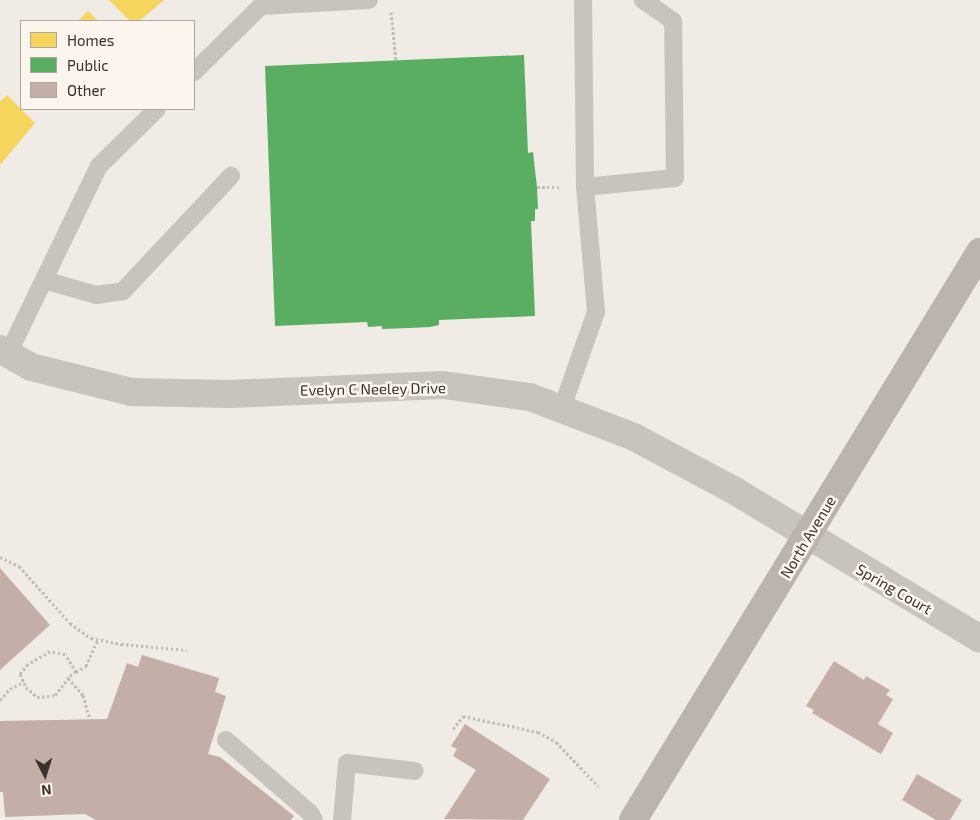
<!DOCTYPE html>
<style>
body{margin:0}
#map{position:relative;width:980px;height:820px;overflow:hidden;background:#f0ebe5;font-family:"Exo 2",sans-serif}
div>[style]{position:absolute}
.homes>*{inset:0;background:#f6d55c}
.public>*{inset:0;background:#5aae61}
.building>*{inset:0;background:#c3afa7}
.path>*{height:3px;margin-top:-1.5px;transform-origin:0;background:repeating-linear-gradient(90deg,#c2bbb6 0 2.5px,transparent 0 5px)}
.service>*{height:18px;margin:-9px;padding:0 9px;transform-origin:9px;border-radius:9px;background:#c9c3be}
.minor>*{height:28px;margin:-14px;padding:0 14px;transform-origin:14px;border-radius:14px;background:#c9c3be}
.secondary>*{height:28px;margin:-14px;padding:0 14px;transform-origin:14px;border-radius:14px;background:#bab3ae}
span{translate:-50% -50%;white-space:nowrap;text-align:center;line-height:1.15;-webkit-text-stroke:5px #fbf5ee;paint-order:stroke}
.street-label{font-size:15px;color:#3b302b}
.legend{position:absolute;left:20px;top:20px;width:175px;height:90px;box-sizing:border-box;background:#fbf5ee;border:1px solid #aea6a0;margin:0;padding:6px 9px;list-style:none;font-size:15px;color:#3b302b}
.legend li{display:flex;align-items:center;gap:10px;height:25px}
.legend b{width:25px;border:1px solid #aea6a0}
.north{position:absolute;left:20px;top:750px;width:50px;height:50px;-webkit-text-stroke:4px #fbf5ee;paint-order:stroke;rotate:175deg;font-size:14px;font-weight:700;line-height:20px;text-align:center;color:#3b302b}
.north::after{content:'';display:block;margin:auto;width:18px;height:22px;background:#3b302b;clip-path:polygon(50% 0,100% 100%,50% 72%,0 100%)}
</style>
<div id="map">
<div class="homes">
<i style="clip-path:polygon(109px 0,164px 0,139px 21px,130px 21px)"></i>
<i style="clip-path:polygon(88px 11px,98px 21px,78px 21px)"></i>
<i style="clip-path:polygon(7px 95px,35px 123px,0 165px,0 102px)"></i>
</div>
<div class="public">
<i style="clip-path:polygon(524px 55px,528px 153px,533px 152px,537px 187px,538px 209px,535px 209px,535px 221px,531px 221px,535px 316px,439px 320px,439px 325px,430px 327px,409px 328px,382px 329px,382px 326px,368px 327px,367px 322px,275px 326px,265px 66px)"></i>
</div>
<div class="building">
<i style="clip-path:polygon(0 568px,50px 625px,0 670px)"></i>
<i style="clip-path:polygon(142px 655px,219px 678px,215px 692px,226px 696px,208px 754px,220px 757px,294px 816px,291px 820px,96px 820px,85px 814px,5px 817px,3px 792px,0 792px,0 721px,107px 719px,127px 663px,138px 667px)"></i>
<i style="clip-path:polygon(834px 661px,864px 680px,866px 676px,890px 690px,886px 695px,893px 699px,878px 724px,893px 733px,881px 754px,812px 713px,814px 710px,806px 706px)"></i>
<i style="clip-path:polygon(465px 724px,550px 779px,523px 820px,444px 819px,476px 770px,453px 756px,457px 749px,451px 746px)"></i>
<i style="clip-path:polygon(917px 774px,962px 800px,950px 820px,936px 820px,902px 800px)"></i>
</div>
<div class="path">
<i style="left:391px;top:12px;width:49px;rotate:84.2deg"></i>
<i style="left:537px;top:187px;width:24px"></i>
<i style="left:0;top:557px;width:21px;rotate:25deg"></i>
<i style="left:19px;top:566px;width:76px;rotate:48.2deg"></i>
<i style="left:70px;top:623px;width:26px;rotate:36deg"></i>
<i style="left:91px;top:638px;width:31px;rotate:11deg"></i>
<i style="left:121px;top:644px;width:66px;rotate:5.2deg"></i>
<i style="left:76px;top:672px;width:21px;rotate:-121deg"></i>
<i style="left:65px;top:654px;width:15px;rotate:-169deg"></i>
<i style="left:50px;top:651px;width:26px;rotate:149deg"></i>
<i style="left:28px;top:664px;width:13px;rotate:129deg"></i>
<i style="left:20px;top:674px;width:14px;rotate:65deg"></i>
<i style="left:26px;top:687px;width:15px;rotate:42deg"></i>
<i style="left:37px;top:697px;width:18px;rotate:-6deg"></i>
<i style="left:55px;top:695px;width:24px;rotate:-52deg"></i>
<i style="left:70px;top:676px;width:7px;rotate:-34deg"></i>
<i style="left:76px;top:672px;width:12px;rotate:-31deg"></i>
<i style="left:86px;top:666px;width:30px;rotate:-66deg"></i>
<i style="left:68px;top:678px;width:23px;rotate:49deg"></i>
<i style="left:83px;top:695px;width:25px;rotate:74deg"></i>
<i style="left:0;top:700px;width:15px;rotate:-48deg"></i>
<i style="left:10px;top:689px;width:16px;rotate:-27deg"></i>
<i style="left:453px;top:729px;width:16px;rotate:-52deg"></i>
<i style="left:463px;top:716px;width:77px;rotate:12deg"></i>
<i style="left:538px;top:732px;width:21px;rotate:29deg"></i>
<i style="left:556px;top:742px;width:61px;rotate:46.3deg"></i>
</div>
<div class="service">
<i style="left:194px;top:72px;width:94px;rotate:-44.6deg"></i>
<i style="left:261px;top:6px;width:108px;rotate:-3.2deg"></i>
<i style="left:585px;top:187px;width:90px;rotate:-5.7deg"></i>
<i style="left:675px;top:178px;width:157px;rotate:-90.7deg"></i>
<i style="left:673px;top:21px;width:37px;rotate:-145deg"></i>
<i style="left:44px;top:280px;width:54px;rotate:16.1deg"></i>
<i style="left:96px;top:295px;width:27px;rotate:-8deg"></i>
<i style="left:123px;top:291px;width:158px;rotate:-46.8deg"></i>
<i style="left:8px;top:354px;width:209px;rotate:-64.2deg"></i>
<i style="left:99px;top:166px;width:81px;rotate:-44.5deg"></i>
<i style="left:562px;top:408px;width:102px;rotate:-70.5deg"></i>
<i style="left:596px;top:312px;width:125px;rotate:-95deg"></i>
<i style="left:585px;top:187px;width:187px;rotate:-90.6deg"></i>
<i style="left:226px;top:740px;width:111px;rotate:41deg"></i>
<i style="left:310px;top:813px;width:8px;rotate:60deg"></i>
<i style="left:342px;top:820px;width:57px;rotate:-85deg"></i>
<i style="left:347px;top:763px;width:68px;rotate:6.7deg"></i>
</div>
<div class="minor">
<i style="left:0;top:349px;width:36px;rotate:30deg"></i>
<i style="left:31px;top:367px;width:103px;rotate:14deg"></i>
<i style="left:131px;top:392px;width:98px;rotate:1.2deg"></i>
<i style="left:229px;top:394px;width:214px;rotate:-2.4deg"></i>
<i style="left:443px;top:385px;width:88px;rotate:7.9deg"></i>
<i style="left:530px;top:397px;width:111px;rotate:21deg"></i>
<i style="left:634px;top:437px;width:115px;rotate:28.1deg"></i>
<i style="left:735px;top:491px;width:286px;rotate:31.1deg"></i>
</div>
<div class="secondary">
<i style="left:633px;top:820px;width:666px;rotate:-58.58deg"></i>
</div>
<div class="street-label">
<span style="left:373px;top:389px;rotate:-1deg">Evelyn C Neeley Drive</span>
<span style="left:808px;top:537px;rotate:-59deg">North Avenue</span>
<span style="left:894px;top:589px;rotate:30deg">Spring Court</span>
</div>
<ul class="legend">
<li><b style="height:14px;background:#f6d55c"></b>Homes</li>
<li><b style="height:14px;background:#5aae61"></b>Public</li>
<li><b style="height:14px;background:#c3afa7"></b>Other</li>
</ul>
<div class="north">N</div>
</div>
